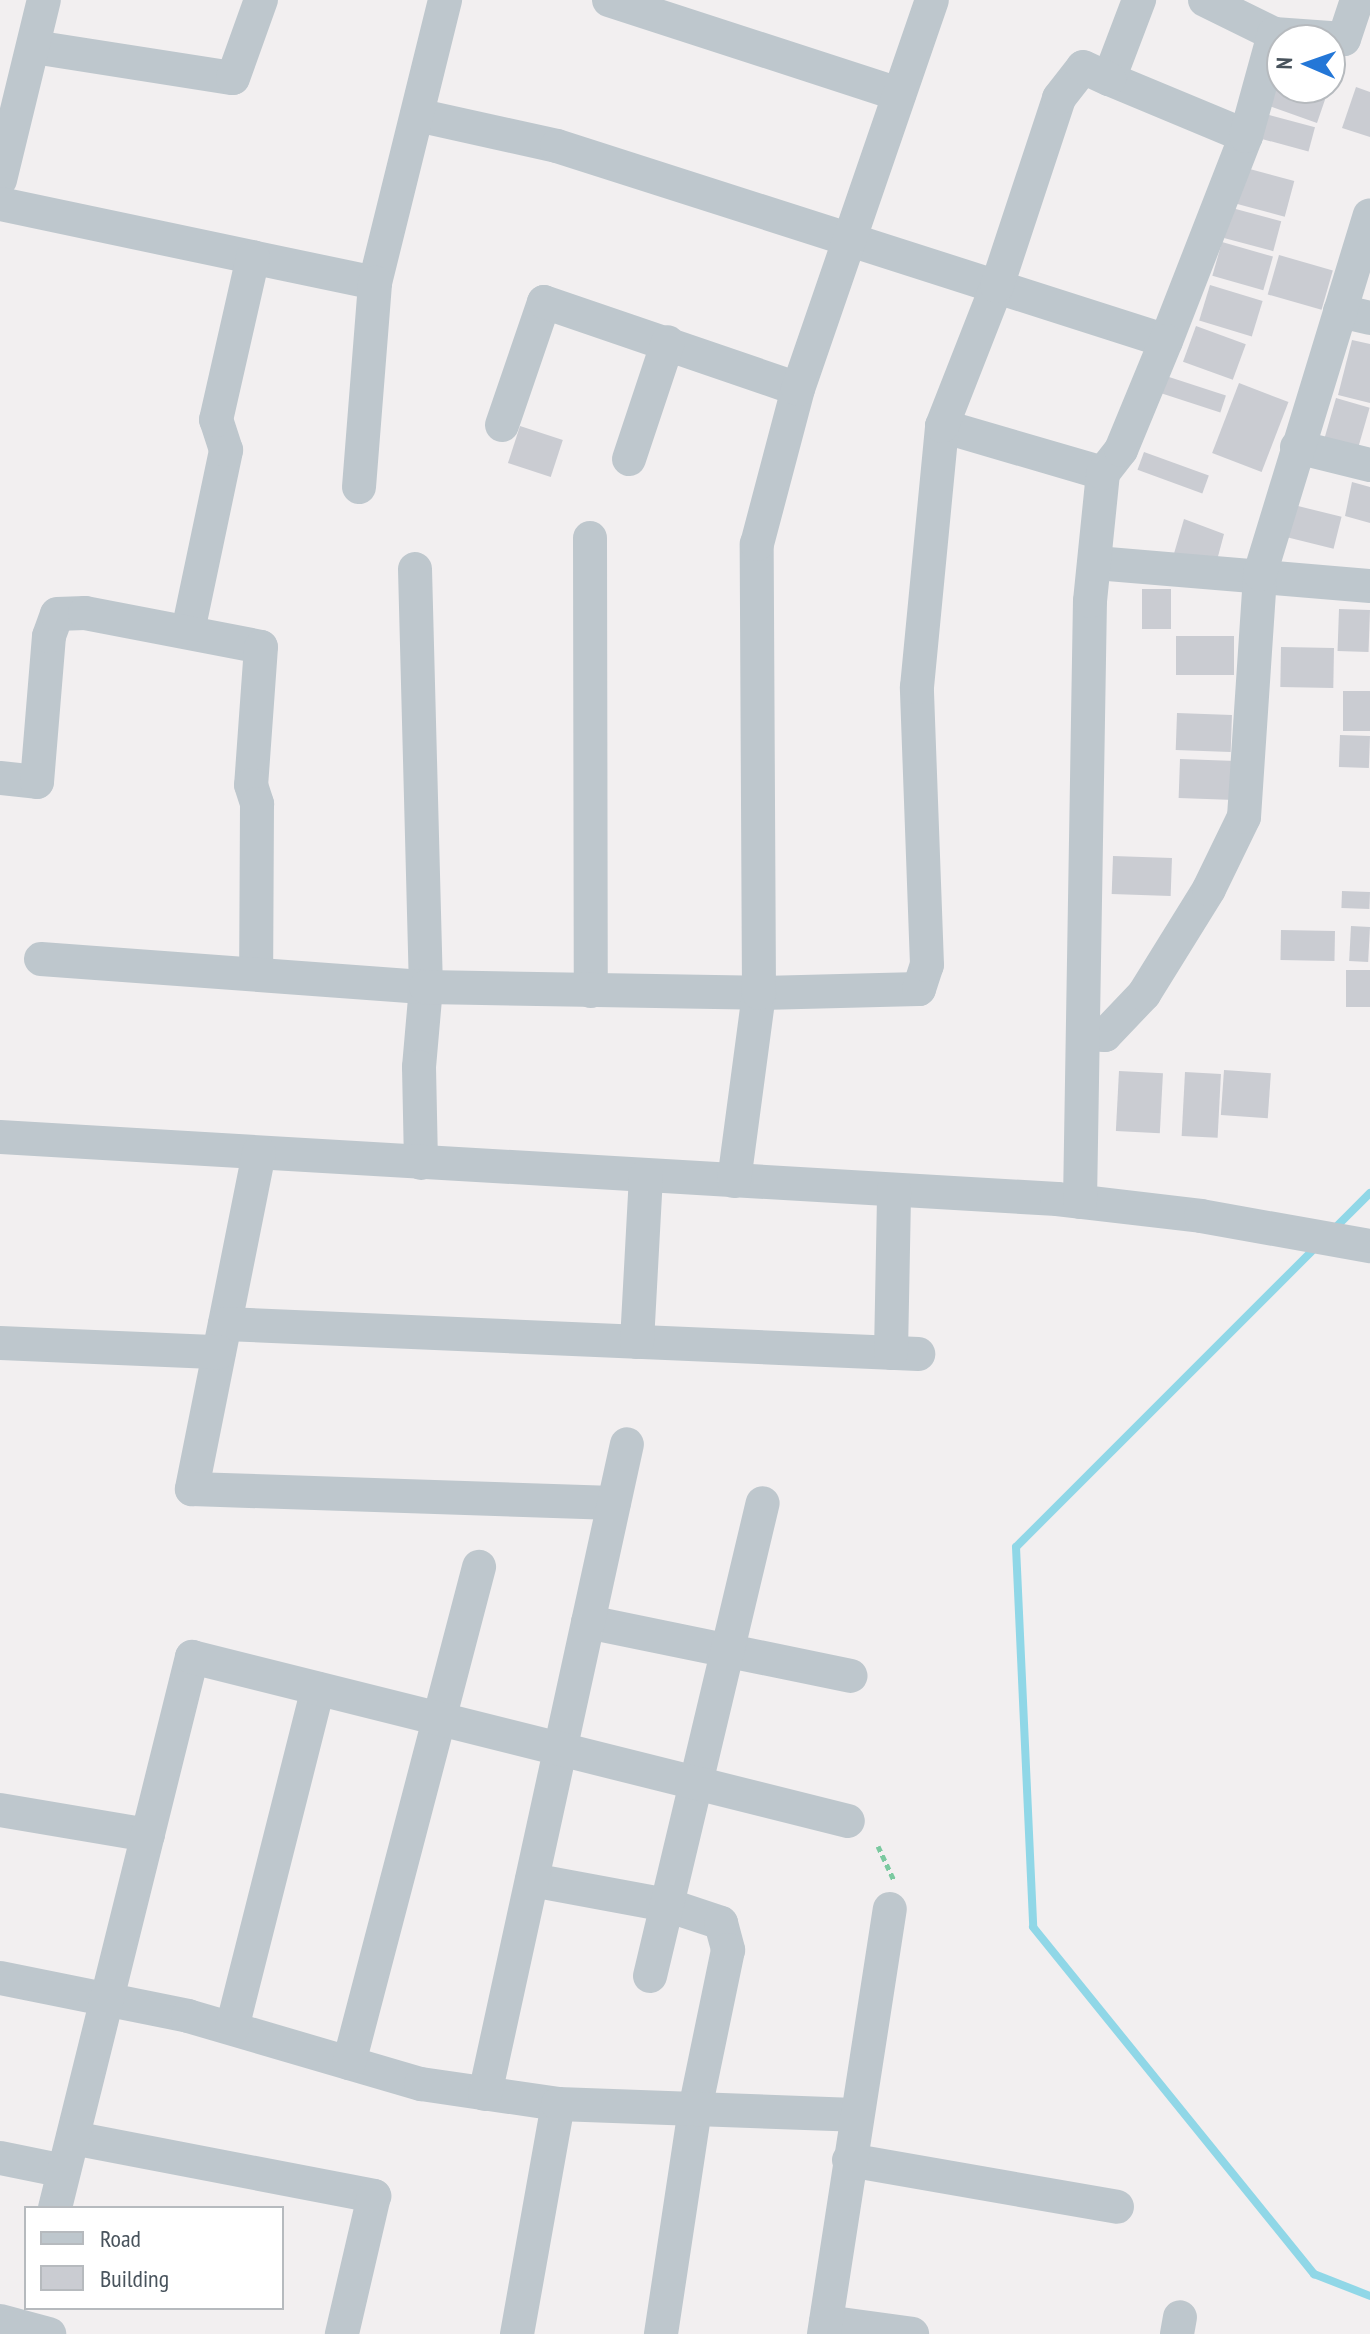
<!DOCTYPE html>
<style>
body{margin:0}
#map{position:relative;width:1370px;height:2334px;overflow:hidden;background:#f2eff0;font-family:"PT Sans Narrow",sans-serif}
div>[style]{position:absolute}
.stream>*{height:8px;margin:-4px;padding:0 4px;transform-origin:4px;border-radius:4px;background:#90d7e7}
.building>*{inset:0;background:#caccd2;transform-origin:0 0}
.path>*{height:5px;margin-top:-2.5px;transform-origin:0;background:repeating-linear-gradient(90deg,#7bc9a0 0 6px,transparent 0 10px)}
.minor>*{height:34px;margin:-17px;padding:0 17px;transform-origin:17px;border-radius:17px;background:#bec7cd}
span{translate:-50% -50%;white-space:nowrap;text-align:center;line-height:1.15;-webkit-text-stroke:6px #fff;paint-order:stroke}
.legend{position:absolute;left:24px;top:2206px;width:260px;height:104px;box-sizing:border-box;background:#fff;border:2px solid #b6babe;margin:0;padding:10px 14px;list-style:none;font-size:24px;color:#48535c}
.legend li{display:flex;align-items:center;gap:16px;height:40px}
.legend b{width:40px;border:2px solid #b6babe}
.north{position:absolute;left:1266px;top:24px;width:80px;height:80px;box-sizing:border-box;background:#fff;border:2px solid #b6babe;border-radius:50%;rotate:272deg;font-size:22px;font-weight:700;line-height:32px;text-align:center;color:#48535c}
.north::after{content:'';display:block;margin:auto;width:28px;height:36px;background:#2477d7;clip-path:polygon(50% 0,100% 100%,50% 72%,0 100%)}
</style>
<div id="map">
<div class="stream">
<i style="left:1334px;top:1229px;width:51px;rotate:-45deg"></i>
<i style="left:1316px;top:1247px;width:424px;rotate:135deg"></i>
<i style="left:1016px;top:1547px;width:380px;rotate:87.4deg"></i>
<i style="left:1033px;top:1927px;width:447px;rotate:51deg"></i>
<i style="left:1314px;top:2274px;width:60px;rotate:21.4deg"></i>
</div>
<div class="building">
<i style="clip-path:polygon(1282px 57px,1282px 88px,1329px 88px,1317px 123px,1264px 104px)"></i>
<i style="clip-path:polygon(1356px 87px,1370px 92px,1370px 137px,1342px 128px)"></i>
<i style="left:1258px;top:112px;width:59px;height:25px;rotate:15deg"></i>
<i style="left:1246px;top:168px;width:50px;height:37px;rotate:15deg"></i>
<i style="left:1232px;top:208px;width:51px;height:31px;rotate:15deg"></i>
<i style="left:1222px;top:242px;width:53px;height:35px;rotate:16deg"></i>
<i style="left:1279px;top:255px;width:56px;height:41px;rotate:16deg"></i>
<i style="left:1210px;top:285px;width:55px;height:37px;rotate:17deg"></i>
<i style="left:1196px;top:326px;width:53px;height:38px;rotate:20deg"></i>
<i style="clip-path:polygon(1352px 340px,1370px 344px,1370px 403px,1338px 395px)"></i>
<i style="left:1166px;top:376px;width:63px;height:18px;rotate:18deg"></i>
<i style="left:1239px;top:383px;width:53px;height:75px;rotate:21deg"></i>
<i style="left:1336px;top:398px;width:35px;height:48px;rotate:16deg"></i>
<i style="left:520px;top:426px;width:45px;height:39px;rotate:18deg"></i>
<i style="left:1144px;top:452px;width:69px;height:19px;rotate:20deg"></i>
<i style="clip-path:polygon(1352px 482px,1370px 487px,1370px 523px,1345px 516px)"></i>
<i style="left:1294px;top:505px;width:49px;height:33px;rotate:14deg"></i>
<i style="clip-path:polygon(1184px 519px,1224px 534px,1216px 564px,1173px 557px)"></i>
<i style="left:1142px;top:589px;width:29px;height:40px"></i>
<i style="left:1339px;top:609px;width:31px;height:42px;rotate:2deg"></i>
<i style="left:1176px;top:636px;width:58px;height:39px"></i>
<i style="left:1281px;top:647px;width:53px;height:40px;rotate:1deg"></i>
<i style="left:1343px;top:691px;width:27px;height:40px"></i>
<i style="left:1177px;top:713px;width:55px;height:37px;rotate:2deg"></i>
<i style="left:1340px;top:735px;width:30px;height:32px;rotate:2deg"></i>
<i style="left:1180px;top:759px;width:56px;height:39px;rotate:2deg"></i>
<i style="left:1113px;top:856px;width:59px;height:38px;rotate:2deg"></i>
<i style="left:1342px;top:891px;width:28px;height:17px;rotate:2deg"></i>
<i style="left:1351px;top:926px;width:19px;height:35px;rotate:3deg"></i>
<i style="left:1281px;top:930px;width:54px;height:30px;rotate:1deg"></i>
<i style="left:1346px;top:970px;width:24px;height:37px"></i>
<i style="left:1224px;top:1070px;width:47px;height:45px;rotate:4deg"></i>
<i style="left:1119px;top:1071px;width:44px;height:60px;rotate:3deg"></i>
<i style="left:1185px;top:1072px;width:36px;height:64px;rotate:3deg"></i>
</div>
<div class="path">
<i style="left:878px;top:1846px;width:38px;rotate:65deg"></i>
</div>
<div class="minor">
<i style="left:609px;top:0;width:305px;rotate:18deg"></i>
<i style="left:1205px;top:0;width:77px;rotate:26.2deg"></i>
<i style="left:1274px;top:34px;width:70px;rotate:4.1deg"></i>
<i style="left:1344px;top:39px;width:41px;rotate:-71.6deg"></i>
<i style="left:34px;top:47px;width:201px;rotate:8.9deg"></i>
<i style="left:233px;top:78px;width:83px;rotate:-70.3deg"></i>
<i style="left:417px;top:115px;width:143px;rotate:12.5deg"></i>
<i style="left:557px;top:146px;width:639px;rotate:17.75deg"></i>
<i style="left:1166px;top:341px;width:220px;rotate:-68.7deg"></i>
<i style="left:1246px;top:136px;width:148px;rotate:-157.4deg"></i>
<i style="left:1109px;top:79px;width:85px;rotate:-69.2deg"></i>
<i style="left:1246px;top:136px;width:106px;rotate:-74.6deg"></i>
<i style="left:0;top:180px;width:185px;rotate:-76.3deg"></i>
<i style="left:0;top:204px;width:383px;rotate:11.9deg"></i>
<i style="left:375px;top:283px;width:292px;rotate:-76.1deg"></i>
<i style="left:1340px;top:311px;width:31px;rotate:13deg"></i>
<i style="left:502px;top:425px;width:130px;rotate:-71.1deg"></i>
<i style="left:544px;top:302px;width:268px;rotate:18.9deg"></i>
<i style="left:942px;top:426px;width:168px;rotate:16.3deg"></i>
<i style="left:1297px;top:447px;width:75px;rotate:13.9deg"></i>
<i style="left:629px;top:459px;width:123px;rotate:-71.6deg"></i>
<i style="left:359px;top:487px;width:205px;rotate:-85.5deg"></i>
<i style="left:590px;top:538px;width:453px;rotate:89.9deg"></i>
<i style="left:1096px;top:563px;width:275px;rotate:4.8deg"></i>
<i style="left:415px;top:569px;width:418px;rotate:88.5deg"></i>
<i style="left:426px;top:987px;width:80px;rotate:95deg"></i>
<i style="left:419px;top:1067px;width:96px;rotate:88.8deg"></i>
<i style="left:188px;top:631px;width:185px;rotate:-78.1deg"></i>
<i style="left:226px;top:450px;width:32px;rotate:-108deg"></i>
<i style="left:216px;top:420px;width:167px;rotate:-77.2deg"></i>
<i style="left:0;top:778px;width:37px;rotate:6deg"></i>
<i style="left:37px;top:782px;width:146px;rotate:-85.3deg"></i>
<i style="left:49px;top:636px;width:23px;rotate:-70deg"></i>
<i style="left:57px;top:614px;width:28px;rotate:-2deg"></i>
<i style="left:85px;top:613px;width:179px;rotate:10.9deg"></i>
<i style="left:261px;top:647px;width:138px;rotate:94.1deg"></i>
<i style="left:251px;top:785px;width:20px;rotate:72deg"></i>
<i style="left:257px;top:804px;width:170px;rotate:90.3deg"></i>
<i style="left:41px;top:959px;width:386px;rotate:4.2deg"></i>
<i style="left:426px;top:987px;width:333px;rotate:1deg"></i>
<i style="left:759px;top:993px;width:160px;rotate:-1.4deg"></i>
<i style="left:919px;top:989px;width:25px;rotate:-72deg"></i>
<i style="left:927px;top:965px;width:278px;rotate:-92.1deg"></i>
<i style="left:917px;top:687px;width:262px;rotate:-84.5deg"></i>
<i style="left:942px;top:426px;width:150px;rotate:-68.6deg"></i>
<i style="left:997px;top:286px;width:198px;rotate:-71.7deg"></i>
<i style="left:1059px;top:98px;width:39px;rotate:-52deg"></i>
<i style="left:1083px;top:67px;width:29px;rotate:25deg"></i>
<i style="left:1086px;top:1034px;width:19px;rotate:3deg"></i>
<i style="left:1105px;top:1035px;width:57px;rotate:-46.4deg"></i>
<i style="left:1144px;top:994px;width:123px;rotate:-58.2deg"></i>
<i style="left:1209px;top:889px;width:80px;rotate:-64.1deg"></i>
<i style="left:1244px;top:817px;width:244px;rotate:-86.2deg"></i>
<i style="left:1260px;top:574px;width:375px;rotate:-73deg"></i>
<i style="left:0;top:1137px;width:1059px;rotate:3.36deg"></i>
<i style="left:1057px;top:1199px;width:145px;rotate:6.7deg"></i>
<i style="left:1201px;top:1216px;width:172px;rotate:10.1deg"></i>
<i style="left:259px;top:1153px;width:343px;rotate:101.3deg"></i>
<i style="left:192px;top:1489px;width:422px;rotate:1.9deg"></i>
<i style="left:734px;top:1181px;width:190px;rotate:-82.4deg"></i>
<i style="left:759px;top:993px;width:449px;rotate:-90.3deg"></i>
<i style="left:757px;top:544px;width:160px;rotate:-75.2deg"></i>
<i style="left:798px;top:389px;width:411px;rotate:-71deg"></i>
<i style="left:1080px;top:1202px;width:601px;rotate:-89.05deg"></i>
<i style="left:1090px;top:601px;width:129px;rotate:-84.2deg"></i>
<i style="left:1103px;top:473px;width:29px;rotate:-52deg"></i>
<i style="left:1121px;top:450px;width:118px;rotate:-67.6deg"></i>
<i style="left:225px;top:1324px;width:694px;rotate:2.48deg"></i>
<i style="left:637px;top:1342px;width:166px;rotate:-86.9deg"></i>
<i style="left:0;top:1343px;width:219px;rotate:2.4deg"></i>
<i style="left:891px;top:1353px;width:163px;rotate:-88.9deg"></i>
<i style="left:588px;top:1622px;width:268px;rotate:11.6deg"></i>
<i style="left:0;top:1810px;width:150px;rotate:9.6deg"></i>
<i style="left:532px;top:1880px;width:137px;rotate:10.5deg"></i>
<i style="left:667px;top:1905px;width:57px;rotate:18.4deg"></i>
<i style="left:721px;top:1923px;width:28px;rotate:75deg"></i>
<i style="left:728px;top:1950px;width:162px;rotate:101.7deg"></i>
<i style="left:695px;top:2109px;width:228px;rotate:98.6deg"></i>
<i style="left:650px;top:1976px;width:486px;rotate:-76.6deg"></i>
<i style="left:0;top:1978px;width:192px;rotate:11.4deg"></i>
<i style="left:188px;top:2016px;width:243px;rotate:16.3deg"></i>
<i style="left:421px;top:2084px;width:138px;rotate:8.3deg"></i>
<i style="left:558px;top:2104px;width:234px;rotate:100.1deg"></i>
<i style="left:232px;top:2028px;width:350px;rotate:-75.8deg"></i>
<i style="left:349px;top:2063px;width:513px;rotate:-75.31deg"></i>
<i style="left:485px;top:2094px;width:665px;rotate:-77.68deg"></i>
<i style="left:558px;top:2104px;width:297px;rotate:2.1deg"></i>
<i style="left:73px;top:2138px;width:307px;rotate:10.9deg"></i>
<i style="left:374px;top:2196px;width:142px;rotate:103.1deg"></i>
<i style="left:0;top:2158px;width:65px;rotate:11.5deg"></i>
<i style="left:849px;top:2160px;width:272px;rotate:9.9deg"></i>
<i style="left:55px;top:2208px;width:568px;rotate:-76.04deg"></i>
<i style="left:192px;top:1657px;width:676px;rotate:14.04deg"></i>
<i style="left:0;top:2321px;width:51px;rotate:14.9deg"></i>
<i style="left:826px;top:2322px;width:87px;rotate:7.9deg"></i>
<i style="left:824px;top:2334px;width:430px;rotate:-81.2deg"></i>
<i style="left:1177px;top:2334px;width:17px;rotate:-80deg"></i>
</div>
<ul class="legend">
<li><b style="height:10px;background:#bec7cd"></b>Road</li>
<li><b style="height:22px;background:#caccd2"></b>Building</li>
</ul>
<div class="north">N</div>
</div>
